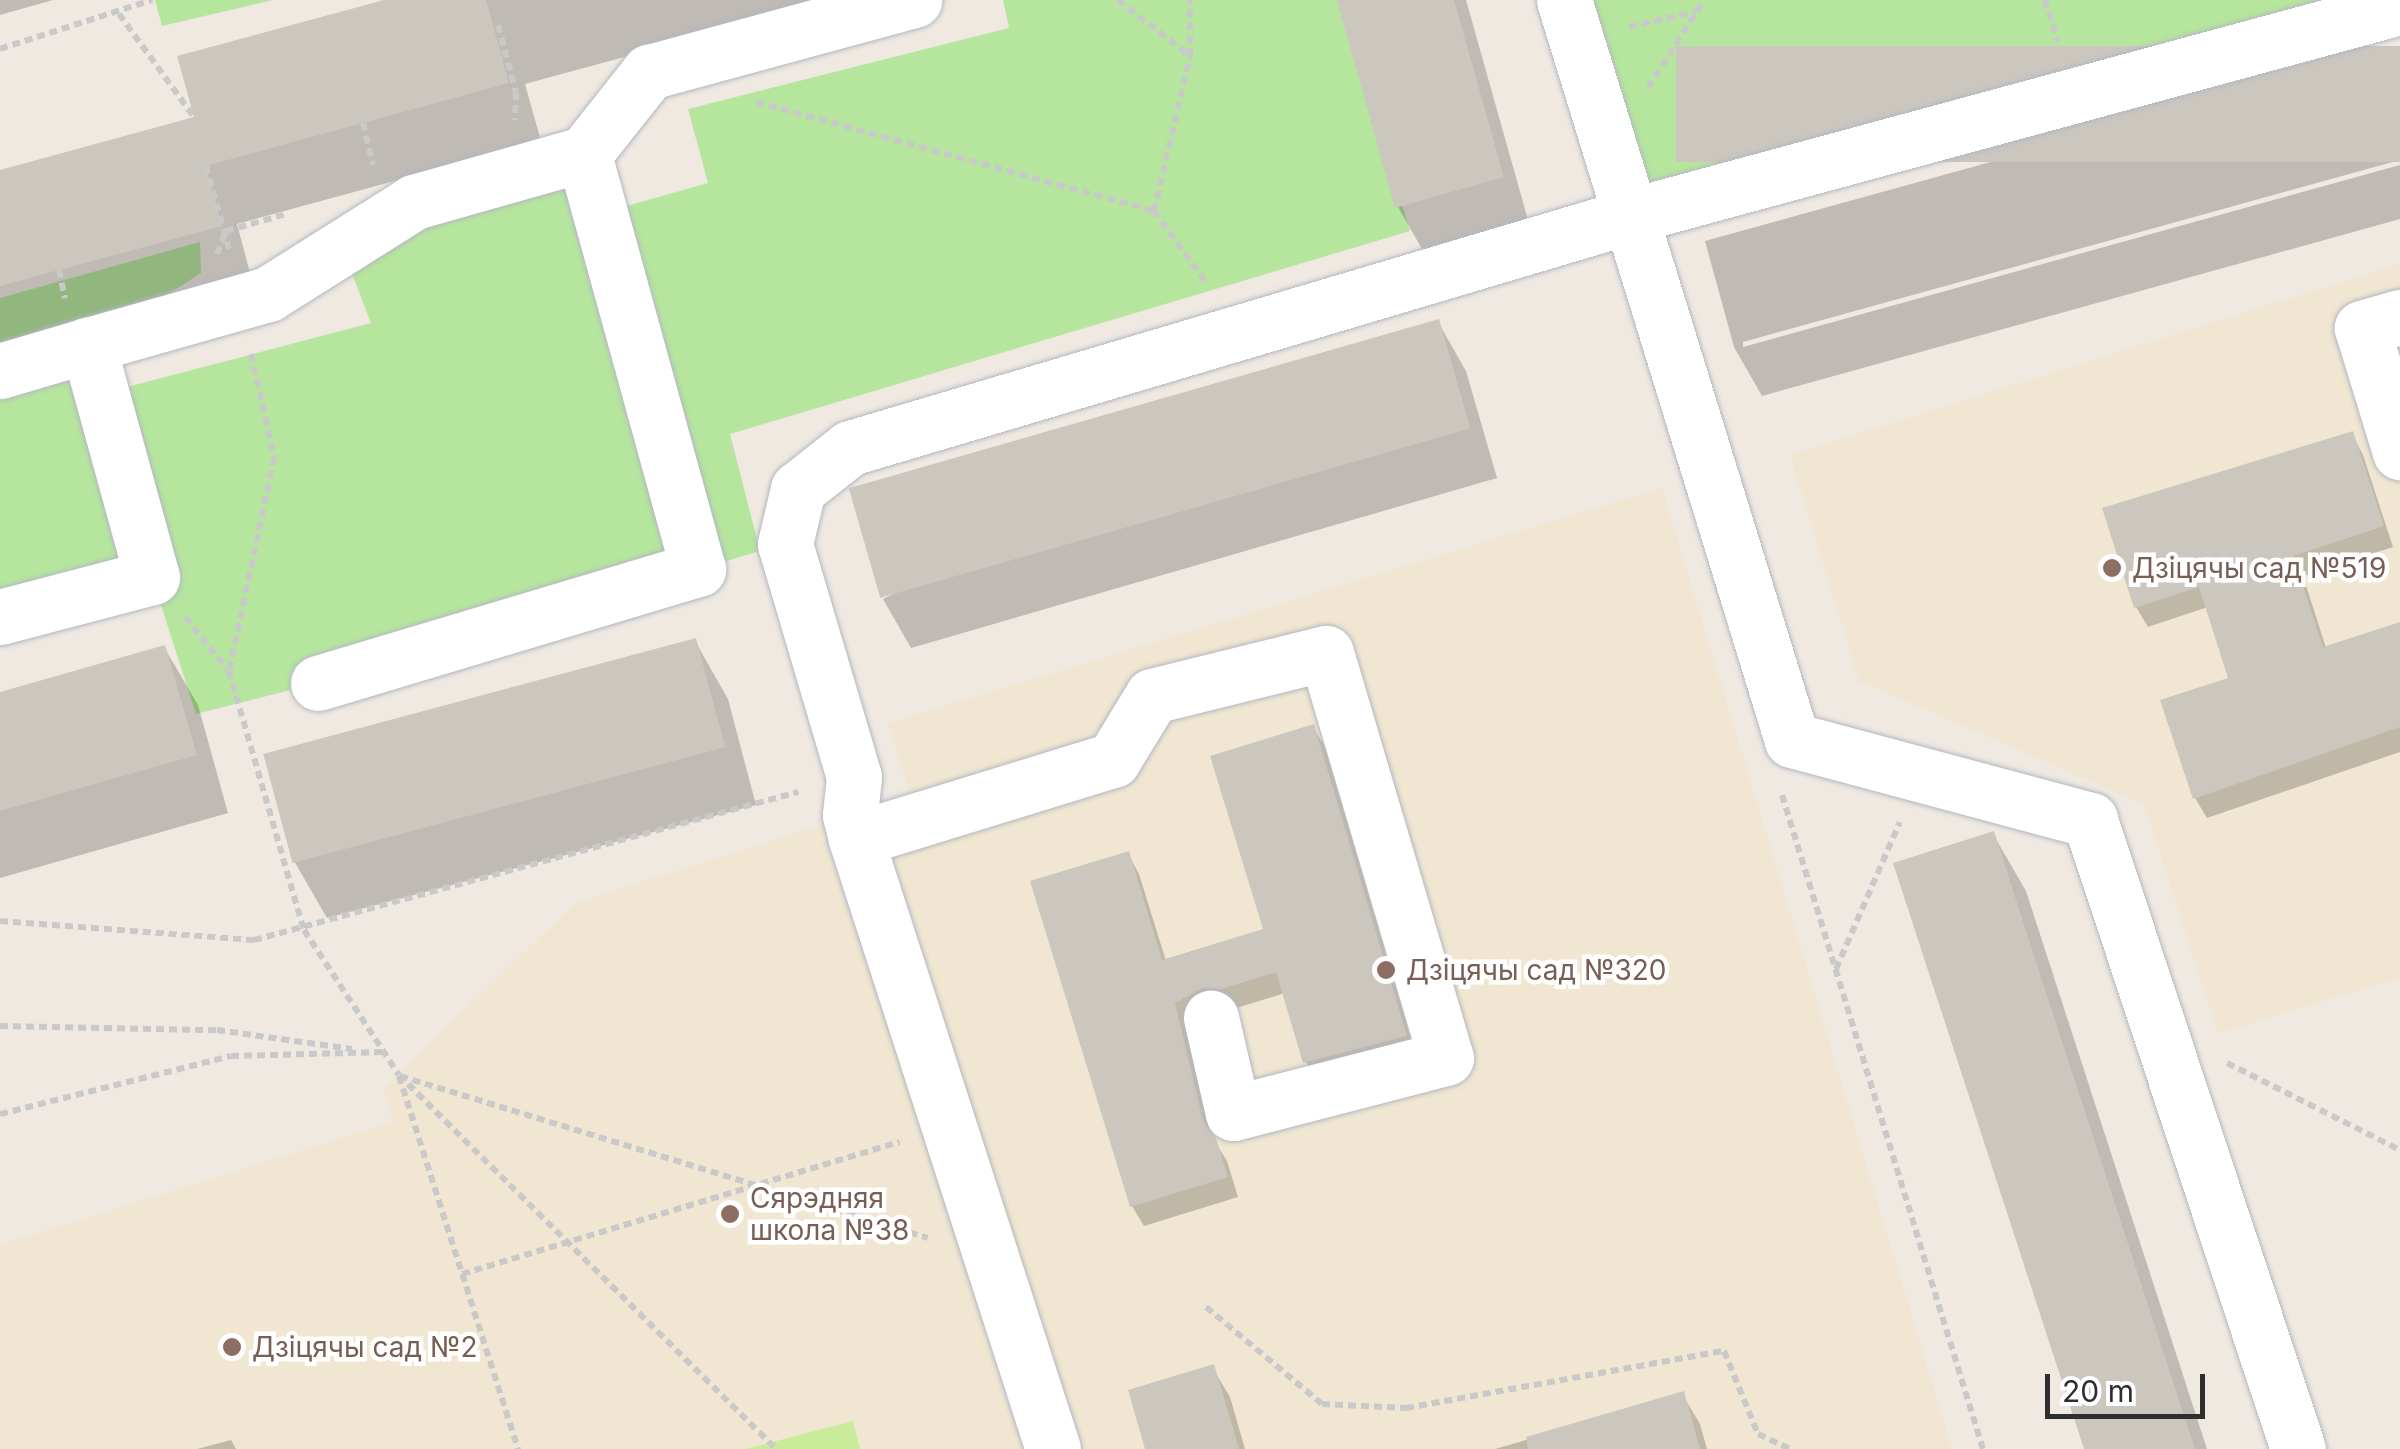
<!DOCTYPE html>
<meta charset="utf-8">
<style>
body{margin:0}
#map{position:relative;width:2400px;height:1449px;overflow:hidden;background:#efe9e1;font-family:Inter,sans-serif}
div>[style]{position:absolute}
.education>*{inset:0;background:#f0e6d1}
.green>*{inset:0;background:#b6e59e}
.pitch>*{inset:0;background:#c9ec9a}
.shadow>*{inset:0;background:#0003}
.building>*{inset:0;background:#cbc7bf;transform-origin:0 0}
.path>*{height:6px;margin-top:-3px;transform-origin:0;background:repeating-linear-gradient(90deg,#c9c9c9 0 8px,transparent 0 13px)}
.roads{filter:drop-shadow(0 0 2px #b4b7c1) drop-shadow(0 0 2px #b4b7c1)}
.minor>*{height:55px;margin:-27.5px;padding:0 27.5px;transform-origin:27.5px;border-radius:27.5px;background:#fff}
.dots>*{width:28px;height:28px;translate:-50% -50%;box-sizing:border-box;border:5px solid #fff;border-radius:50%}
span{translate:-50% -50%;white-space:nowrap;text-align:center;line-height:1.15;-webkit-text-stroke:9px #fff;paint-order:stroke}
.education-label{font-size:28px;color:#785e54}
.left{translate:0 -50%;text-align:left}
.scale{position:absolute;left:2045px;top:1374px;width:160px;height:45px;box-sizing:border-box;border:5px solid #2e2e2e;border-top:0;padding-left:12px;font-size:30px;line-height:35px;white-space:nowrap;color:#2e2e2e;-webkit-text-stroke:8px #fff;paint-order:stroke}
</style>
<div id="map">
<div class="education">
<i style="clip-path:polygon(2400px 264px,2400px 978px,2218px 1033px,2144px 804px,1859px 681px,1790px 455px)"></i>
<i style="clip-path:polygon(1662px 488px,1952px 1449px,0 1449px,0 1245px,393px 1122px,384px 1089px,575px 903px,911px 797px,888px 723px)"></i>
</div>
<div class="green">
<i style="clip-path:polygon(155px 0,273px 0,162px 26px)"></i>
<i style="clip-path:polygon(1003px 0,1341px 0,1410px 231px,730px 434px,760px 551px,318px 683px,196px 714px,152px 577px,0 617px,0 298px,200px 242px,201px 273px,141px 312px,104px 393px,371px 323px,342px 248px,584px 154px,602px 213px,708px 183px,688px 109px,1009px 28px)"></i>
<i style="clip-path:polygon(1564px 0,2400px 0,1630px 216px)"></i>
</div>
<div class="pitch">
<i style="clip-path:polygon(853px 1421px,860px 1449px,746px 1449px)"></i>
</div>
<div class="shadow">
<i style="clip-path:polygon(0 0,53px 0,0 15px)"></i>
<i style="clip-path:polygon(394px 0,834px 0,525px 84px,541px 141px,237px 224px,253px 284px,0 353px,0 172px,197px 118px)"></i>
<i style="clip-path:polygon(1339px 0,1466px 0,1530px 227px,1426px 256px,1398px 207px)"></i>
<i style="clip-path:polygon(2400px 49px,2400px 160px,1743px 342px,1743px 347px,2400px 165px,2400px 219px,1762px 396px,1734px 347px,1705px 241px)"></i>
<i style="clip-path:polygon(1438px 322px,1466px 371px,1497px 478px,911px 648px,883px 599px)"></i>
<i style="clip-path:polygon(2352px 434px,2363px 455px,2393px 547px,2303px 576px,2326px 648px,2400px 624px,2400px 752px,2207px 818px,2195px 798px,2232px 679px,2208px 607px,2148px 627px,2136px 607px)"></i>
<i style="clip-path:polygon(695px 641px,728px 699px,756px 805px,327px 918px,294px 861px)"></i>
<i style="clip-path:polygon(164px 647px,198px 705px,228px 813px,0 878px,0 694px)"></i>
<i style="clip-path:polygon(1313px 727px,1325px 747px,1416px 1056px,1317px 1082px,1306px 1062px,1285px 993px,1185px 1024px,1211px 1136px,1227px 1161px,1238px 1197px,1144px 1226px,1132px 1206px,1128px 854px,1139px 874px,1166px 961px,1266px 931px)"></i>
<i style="clip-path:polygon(1993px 834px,2026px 891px,2207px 1449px,2086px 1449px)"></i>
<i style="clip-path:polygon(1212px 1367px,1230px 1397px,1245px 1449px,1148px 1449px)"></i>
<i style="clip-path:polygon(1682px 1394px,1700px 1424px,1707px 1449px,1495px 1449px)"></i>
<i style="clip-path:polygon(231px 1440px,236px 1449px,197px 1449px)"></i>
</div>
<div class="building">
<i style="clip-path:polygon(384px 0,486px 0,509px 83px,206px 166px,222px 226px,0 286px,0 170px,194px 117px,177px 56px)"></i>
<i style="clip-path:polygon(1337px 0,1454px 0,1504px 177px,1395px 208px)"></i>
<i style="left:2400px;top:46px;width:116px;height:724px;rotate:90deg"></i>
<i style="left:1439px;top:319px;width:114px;height:614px;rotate:74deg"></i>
<i style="clip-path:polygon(2353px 431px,2384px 526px,2293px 556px,2323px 647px,2400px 622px,2400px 727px,2193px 799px,2160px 700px,2228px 678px,2199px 587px,2134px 608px,2102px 508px)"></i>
<i style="left:696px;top:638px;width:113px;height:448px;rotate:75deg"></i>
<i style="clip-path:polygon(165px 645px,197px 755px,0 811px,0 692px)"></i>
<i style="clip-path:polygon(1314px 724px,1407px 1036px,1303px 1063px,1276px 972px,1222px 989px,1203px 988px,1175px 1003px,1203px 1120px,1216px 1138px,1228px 1177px,1130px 1207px,1030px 881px,1129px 851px,1162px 960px,1263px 929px,1210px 756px)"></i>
<i style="clip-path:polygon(1994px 831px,2026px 931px,2195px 1449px,2084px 1449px,1893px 863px)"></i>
<i style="clip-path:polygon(1214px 1364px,1239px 1449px,1145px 1449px,1128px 1390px)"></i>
<i style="clip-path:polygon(1684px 1391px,1700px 1449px,1528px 1449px,1526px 1437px)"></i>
</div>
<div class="path">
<i style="left:1118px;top:0;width:90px;rotate:37.8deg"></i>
<i style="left:2045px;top:0;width:44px;rotate:72.8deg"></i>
<i style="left:119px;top:14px;width:127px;rotate:53.9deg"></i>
<i style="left:498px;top:25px;width:69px;rotate:75deg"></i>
<i style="left:516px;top:92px;width:28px;rotate:92deg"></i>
<i style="left:1629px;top:27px;width:68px;rotate:-12.8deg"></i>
<i style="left:0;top:49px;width:160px;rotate:-17.9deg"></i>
<i style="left:1648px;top:88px;width:104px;rotate:-57.5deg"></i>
<i style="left:756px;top:102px;width:413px;rotate:15.3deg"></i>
<i style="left:1154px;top:211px;width:90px;rotate:54deg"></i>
<i style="left:363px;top:123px;width:43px;rotate:76.6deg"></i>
<i style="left:206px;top:166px;width:86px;rotate:74.5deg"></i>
<i style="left:1154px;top:211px;width:159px;rotate:-76.9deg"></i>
<i style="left:1190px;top:56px;width:56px;rotate:-90deg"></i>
<i style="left:217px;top:254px;width:25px;rotate:-69deg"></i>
<i style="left:226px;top:231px;width:62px;rotate:-15.8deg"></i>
<i style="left:59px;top:270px;width:29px;rotate:78deg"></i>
<i style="left:251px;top:354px;width:107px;rotate:77.5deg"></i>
<i style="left:274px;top:458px;width:218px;rotate:101.9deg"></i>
<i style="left:229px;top:671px;width:270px;rotate:73.9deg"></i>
<i style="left:304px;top:930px;width:173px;rotate:56.8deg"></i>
<i style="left:399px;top:1075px;width:531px;rotate:44.77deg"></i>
<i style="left:185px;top:617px;width:68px;rotate:50.9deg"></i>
<i style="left:1782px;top:795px;width:684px;rotate:72.92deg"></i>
<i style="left:0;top:921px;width:255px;rotate:4.3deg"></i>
<i style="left:254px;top:940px;width:564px;rotate:-15.22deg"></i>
<i style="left:1836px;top:969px;width:160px;rotate:-66.5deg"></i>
<i style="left:0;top:1026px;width:217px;rotate:1.1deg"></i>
<i style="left:217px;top:1030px;width:136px;rotate:8deg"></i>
<i style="left:2227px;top:1063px;width:194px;rotate:26.7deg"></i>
<i style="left:399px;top:1076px;width:392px;rotate:72.3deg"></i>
<i style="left:400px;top:1076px;width:552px;rotate:17.06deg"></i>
<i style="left:0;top:1114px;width:238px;rotate:-14.1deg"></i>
<i style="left:231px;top:1056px;width:152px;rotate:-1.5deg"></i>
<i style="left:462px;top:1274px;width:457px;rotate:-16.8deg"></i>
<i style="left:1206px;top:1307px;width:151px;rotate:39.9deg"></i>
<i style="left:1322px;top:1404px;width:84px;rotate:2.7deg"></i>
<i style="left:1406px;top:1408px;width:323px;rotate:-10.2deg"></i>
<i style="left:1724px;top:1351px;width:90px;rotate:67.7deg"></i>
<i style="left:1758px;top:1434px;width:35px;rotate:25deg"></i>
</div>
<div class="roads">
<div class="minor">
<i style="left:1564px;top:0;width:774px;rotate:72.88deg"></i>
<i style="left:1792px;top:740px;width:309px;rotate:15deg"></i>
<i style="left:2090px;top:820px;width:662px;rotate:71.7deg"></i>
<i style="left:2400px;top:317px;width:40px;rotate:164deg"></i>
<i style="left:2362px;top:328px;width:130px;rotate:73deg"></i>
<i style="left:0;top:371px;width:92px;rotate:-16.5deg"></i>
<i style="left:0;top:617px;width:157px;rotate:-14.7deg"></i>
<i style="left:152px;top:577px;width:241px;rotate:-105.4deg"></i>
<i style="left:88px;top:345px;width:187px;rotate:-15.8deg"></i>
<i style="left:268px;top:294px;width:173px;rotate:-32.2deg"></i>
<i style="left:414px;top:202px;width:177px;rotate:-15.8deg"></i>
<i style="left:584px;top:154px;width:105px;rotate:-51.6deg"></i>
<i style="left:649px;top:72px;width:275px;rotate:-15.2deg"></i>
<i style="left:318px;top:683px;width:397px;rotate:-16.7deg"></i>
<i style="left:698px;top:569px;width:430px;rotate:-105.4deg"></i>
<i style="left:856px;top:839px;width:269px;rotate:-17.1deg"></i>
<i style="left:1113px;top:760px;width:75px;rotate:-58.6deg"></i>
<i style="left:1152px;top:696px;width:179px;rotate:-13.9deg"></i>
<i style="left:1326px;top:653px;width:422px;rotate:73.5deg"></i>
<i style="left:1446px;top:1058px;width:220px;rotate:165.5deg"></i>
<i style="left:1233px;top:1113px;width:98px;rotate:-103deg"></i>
<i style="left:1053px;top:1449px;width:641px;rotate:-107.9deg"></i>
<i style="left:856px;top:839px;width:25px;rotate:-104deg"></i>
<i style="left:850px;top:815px;width:38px;rotate:-84deg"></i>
<i style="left:854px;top:777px;width:243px;rotate:-106.5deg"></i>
<i style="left:785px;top:544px;width:57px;rotate:-76.7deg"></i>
<i style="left:798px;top:489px;width:66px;rotate:-38.3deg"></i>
<i style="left:850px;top:448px;width:814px;rotate:-16.56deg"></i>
<i style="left:1630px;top:216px;width:798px;rotate:-15.19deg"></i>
</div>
</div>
<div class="dots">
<i style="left:2112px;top:568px;background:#8d6e63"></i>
<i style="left:1386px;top:970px;background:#8d6e63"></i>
<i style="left:730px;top:1214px;background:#8d6e63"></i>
<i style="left:232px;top:1347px;background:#8d6e63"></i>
</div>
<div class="education-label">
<span class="left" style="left:2132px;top:568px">Дзіцячы сад №519</span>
<span class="left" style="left:1406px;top:970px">Дзіцячы сад №320</span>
<span class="left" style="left:750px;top:1214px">Сярэдняя<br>школа №38</span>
<span class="left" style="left:252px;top:1347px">Дзіцячы сад №2</span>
</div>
<div class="scale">20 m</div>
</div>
